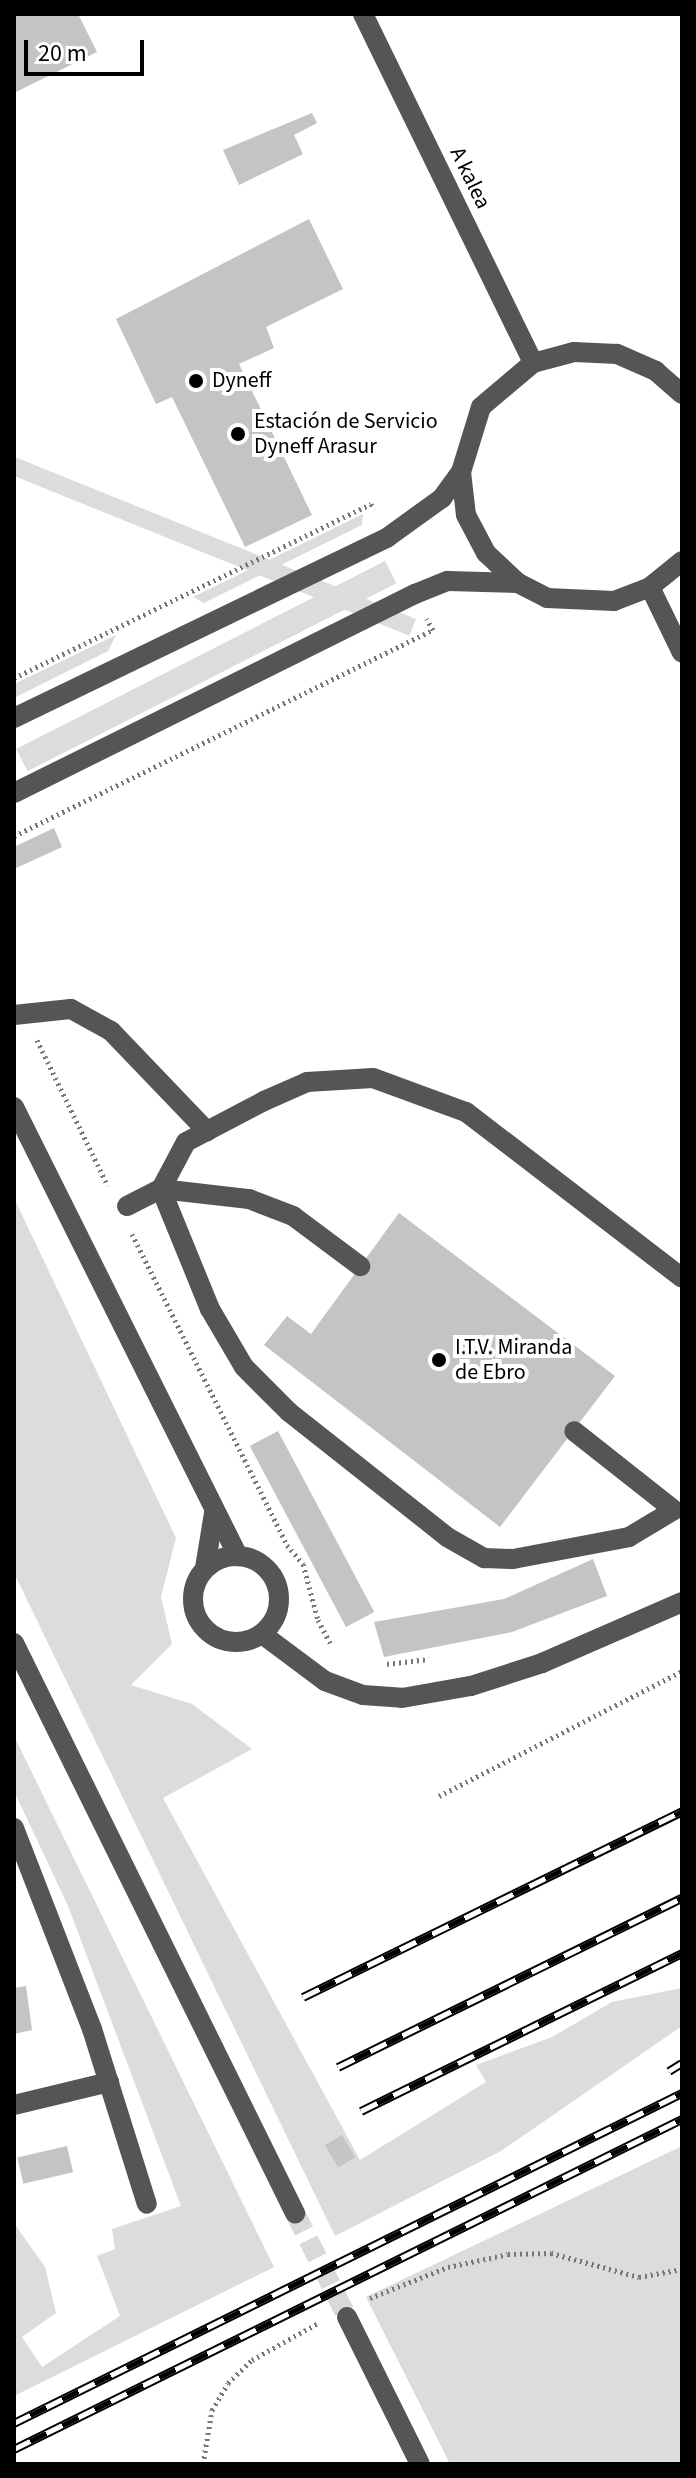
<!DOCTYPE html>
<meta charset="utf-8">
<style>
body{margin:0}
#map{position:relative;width:696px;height:2478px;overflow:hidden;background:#fff;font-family:"Source Sans 3",sans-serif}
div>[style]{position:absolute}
.green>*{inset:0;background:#dcdcdc;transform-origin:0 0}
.building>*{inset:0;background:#c4c4c4;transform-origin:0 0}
.minor-tunnel>*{height:20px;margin-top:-10px;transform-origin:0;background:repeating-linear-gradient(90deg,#d9d9d9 0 20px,transparent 0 30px)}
.path>*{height:5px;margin-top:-2.5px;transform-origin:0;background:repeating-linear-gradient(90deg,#777 0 2px,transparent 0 6px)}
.minor>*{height:20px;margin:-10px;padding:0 10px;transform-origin:10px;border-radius:10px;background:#555}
.minor>.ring{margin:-10px;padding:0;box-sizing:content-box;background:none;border:20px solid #555;border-radius:50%}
.rail>*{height:9px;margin-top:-4.5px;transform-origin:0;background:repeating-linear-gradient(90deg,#fff 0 18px,#000 0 36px);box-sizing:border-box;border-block:2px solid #000}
.dots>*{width:22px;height:22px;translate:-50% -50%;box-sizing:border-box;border:4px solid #fff;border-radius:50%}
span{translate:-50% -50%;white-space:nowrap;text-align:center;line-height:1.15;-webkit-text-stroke:8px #fff;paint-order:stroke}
.street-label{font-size:22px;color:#000}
.poi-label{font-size:22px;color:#000}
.left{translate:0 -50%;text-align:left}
.frame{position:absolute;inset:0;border:16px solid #000;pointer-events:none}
.scale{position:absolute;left:24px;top:40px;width:120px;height:36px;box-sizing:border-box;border:4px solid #000;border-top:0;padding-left:10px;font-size:24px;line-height:28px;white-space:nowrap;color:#000;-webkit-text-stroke:6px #fff;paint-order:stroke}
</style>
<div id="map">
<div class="green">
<i style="clip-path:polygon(363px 514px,362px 525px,204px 603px,193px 597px)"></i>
<i style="left:385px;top:561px;width:25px;height:414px;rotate:63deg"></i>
<i style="left:416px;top:619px;width:18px;height:448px;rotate:112deg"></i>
<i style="clip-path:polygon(116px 635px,108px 651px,14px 698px,14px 684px)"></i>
<i style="clip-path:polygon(14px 1198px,176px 1538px,161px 1597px,172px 1644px,131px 1685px,192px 1704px,252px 1749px,163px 1798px,360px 2160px,486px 2082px,476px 2065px,552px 2037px,612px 2002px,682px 1988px,682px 2026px,501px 2151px,335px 2236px,14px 1573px)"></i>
<i style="clip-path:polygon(14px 1736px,274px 2267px,14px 2396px,14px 2223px,45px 2267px,56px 2313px,22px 2337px,42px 2367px,120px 2316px,97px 2256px,115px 2249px,112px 2229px,181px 2206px,68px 1906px,14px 1791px)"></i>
<i style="clip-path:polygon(682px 2146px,682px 2464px,450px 2464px,366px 2297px)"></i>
</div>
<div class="building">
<i style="clip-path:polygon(14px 14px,78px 14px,97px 52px,14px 93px)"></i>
<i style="clip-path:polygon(312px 113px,317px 123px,294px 135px,303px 154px,239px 185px,223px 150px)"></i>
<i style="clip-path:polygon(309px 219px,343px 289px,266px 327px,274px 348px,239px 364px,312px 515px,245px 547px,172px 397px,156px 404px,116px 319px)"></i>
<i style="clip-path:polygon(54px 828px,62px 847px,14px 869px,14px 847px)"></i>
<i style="clip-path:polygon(399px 1213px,615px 1376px,500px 1527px,264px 1345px,287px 1316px,311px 1334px)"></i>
<i style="left:278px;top:1431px;width:205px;height:32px;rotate:62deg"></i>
<i style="clip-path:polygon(593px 1559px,607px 1596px,512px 1632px,384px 1657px,374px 1622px,504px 1599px)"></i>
<i style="clip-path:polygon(26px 1986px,32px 2030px,14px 2034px,14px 1988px)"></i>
<i style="left:342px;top:2135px;width:26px;height:20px;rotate:59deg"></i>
<i style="left:67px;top:2146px;width:27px;height:51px;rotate:77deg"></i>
</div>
<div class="minor-tunnel">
<i style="left:295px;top:2213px;width:116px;rotate:63.4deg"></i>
</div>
<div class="path">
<i style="left:14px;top:678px;width:397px;rotate:-26deg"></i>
<i style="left:371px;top:504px;width:6px;rotate:59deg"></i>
<i style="left:14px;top:836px;width:467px;rotate:-26.2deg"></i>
<i style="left:433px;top:630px;width:13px;rotate:-119deg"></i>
<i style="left:37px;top:1040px;width:162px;rotate:64.1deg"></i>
<i style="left:132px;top:1234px;width:347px;rotate:63.5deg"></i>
<i style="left:287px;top:1545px;width:25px;rotate:50deg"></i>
<i style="left:303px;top:1564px;width:58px;rotate:75deg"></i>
<i style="left:318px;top:1620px;width:27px;rotate:62deg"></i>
<i style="left:387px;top:1664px;width:42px;rotate:-6.8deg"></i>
<i style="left:439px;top:1796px;width:273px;rotate:-27.2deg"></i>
<i style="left:370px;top:2298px;width:84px;rotate:-21.7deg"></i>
<i style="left:448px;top:2267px;width:61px;rotate:-12.2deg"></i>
<i style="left:508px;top:2254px;width:43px;rotate:-1.3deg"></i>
<i style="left:551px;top:2253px;width:91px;rotate:15.3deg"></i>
<i style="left:639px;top:2277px;width:44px;rotate:-10.5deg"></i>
<i style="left:203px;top:2464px;width:55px;rotate:-80.5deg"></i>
<i style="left:212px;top:2410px;width:31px;rotate:-59deg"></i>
<i style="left:228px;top:2383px;width:33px;rotate:-44deg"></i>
<i style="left:252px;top:2360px;width:76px;rotate:-29.3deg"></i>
</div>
<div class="minor">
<i style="left:363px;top:14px;width:388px;rotate:64deg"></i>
<i style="left:682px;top:394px;width:35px;rotate:-139deg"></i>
<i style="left:656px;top:371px;width:43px;rotate:-156.4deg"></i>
<i style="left:617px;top:354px;width:43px;rotate:-177.3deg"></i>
<i style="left:574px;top:352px;width:42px;rotate:165deg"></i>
<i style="left:533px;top:363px;width:68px;rotate:139.8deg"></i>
<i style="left:481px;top:407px;width:68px;rotate:107.1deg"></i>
<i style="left:461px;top:472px;width:43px;rotate:83.4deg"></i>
<i style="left:466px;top:515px;width:43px;rotate:62.2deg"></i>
<i style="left:486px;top:553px;width:44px;rotate:43.2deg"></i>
<i style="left:518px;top:583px;width:33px;rotate:27deg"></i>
<i style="left:547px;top:598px;width:67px;rotate:2.6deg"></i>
<i style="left:614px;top:601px;width:39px;rotate:-21deg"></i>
<i style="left:650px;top:587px;width:41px;rotate:-39.1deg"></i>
<i style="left:650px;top:587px;width:73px;rotate:64.1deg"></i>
<i style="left:14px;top:718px;width:415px;rotate:-25.8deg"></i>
<i style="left:388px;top:537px;width:67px;rotate:-35.8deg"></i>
<i style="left:442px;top:498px;width:32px;rotate:-54deg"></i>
<i style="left:14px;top:793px;width:448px;rotate:-26.4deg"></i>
<i style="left:415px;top:594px;width:35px;rotate:-22deg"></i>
<i style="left:448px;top:581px;width:70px;rotate:1.6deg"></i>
<i style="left:14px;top:1015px;width:57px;rotate:-6deg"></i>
<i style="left:71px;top:1009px;width:46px;rotate:28.8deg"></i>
<i style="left:111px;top:1031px;width:139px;rotate:46.2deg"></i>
<i style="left:14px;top:1107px;width:502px;rotate:63.49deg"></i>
<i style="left:161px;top:1189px;width:130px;rotate:67.8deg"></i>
<i style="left:210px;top:1309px;width:67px;rotate:59.6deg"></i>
<i style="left:244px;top:1367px;width:64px;rotate:45deg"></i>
<i style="left:289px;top:1412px;width:201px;rotate:38.3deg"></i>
<i style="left:447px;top:1537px;width:43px;rotate:29.6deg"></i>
<i style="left:484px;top:1558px;width:29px;rotate:2deg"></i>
<i style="left:513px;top:1559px;width:118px;rotate:-10.7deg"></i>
<i style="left:629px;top:1537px;width:52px;rotate:-31deg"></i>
<i style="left:674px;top:1510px;width:127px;rotate:-141.7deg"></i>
<i style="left:161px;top:1189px;width:53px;rotate:-62deg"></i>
<i style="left:186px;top:1142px;width:88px;rotate:-27.7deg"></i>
<i style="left:264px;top:1101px;width:47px;rotate:-23.8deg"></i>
<i style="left:307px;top:1082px;width:66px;rotate:-3.5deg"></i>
<i style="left:373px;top:1078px;width:99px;rotate:20.1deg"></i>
<i style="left:466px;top:1112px;width:272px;rotate:37.5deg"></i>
<i style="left:127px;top:1206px;width:38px;rotate:-27deg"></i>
<i style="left:161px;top:1189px;width:89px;rotate:6.5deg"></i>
<i style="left:249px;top:1199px;width:47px;rotate:21.1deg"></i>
<i style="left:293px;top:1216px;width:84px;rotate:36.7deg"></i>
<i class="ring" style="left:193px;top:1556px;width:66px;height:66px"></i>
<i style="left:205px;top:1568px;width:56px;rotate:-80.7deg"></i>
<i style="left:262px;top:1634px;width:79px;rotate:36.7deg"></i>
<i style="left:325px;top:1681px;width:40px;rotate:20.2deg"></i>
<i style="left:363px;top:1695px;width:39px;rotate:4deg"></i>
<i style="left:402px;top:1698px;width:70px;rotate:-9.9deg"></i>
<i style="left:471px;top:1686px;width:75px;rotate:-17.9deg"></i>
<i style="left:542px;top:1663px;width:153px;rotate:-23.5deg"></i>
<i style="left:14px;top:1643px;width:636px;rotate:63.76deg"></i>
<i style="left:14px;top:1828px;width:216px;rotate:68.8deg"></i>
<i style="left:92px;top:2029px;width:183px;rotate:72.6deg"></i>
<i style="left:14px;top:2105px;width:98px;rotate:-13.6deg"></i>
<i style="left:347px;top:2317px;width:164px;rotate:63.6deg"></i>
</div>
<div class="rail">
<i style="left:303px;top:1997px;width:422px;rotate:-26.1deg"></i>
<i style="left:338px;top:2067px;width:383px;rotate:-26.2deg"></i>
<i style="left:669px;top:2071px;width:15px;rotate:-32deg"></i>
<i style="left:361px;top:2111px;width:358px;rotate:-26.2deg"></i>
<i style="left:14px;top:2423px;width:745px;rotate:-26.29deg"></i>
<i style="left:14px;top:2449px;width:745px;rotate:-26.29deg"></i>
</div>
<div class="dots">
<i style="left:196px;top:381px;background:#000"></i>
<i style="left:238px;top:434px;background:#000"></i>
<i style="left:439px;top:1360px;background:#000"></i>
</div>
<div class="street-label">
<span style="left:470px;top:178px;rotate:64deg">A kalea</span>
</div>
<div class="poi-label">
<span class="left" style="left:212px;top:381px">Dyneff</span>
<span class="left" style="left:254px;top:434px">Estación de Servicio<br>Dyneff Arasur</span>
<span class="left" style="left:455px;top:1360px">I.T.V. Miranda<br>de Ebro</span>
</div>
<div class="frame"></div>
<div class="scale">20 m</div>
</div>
